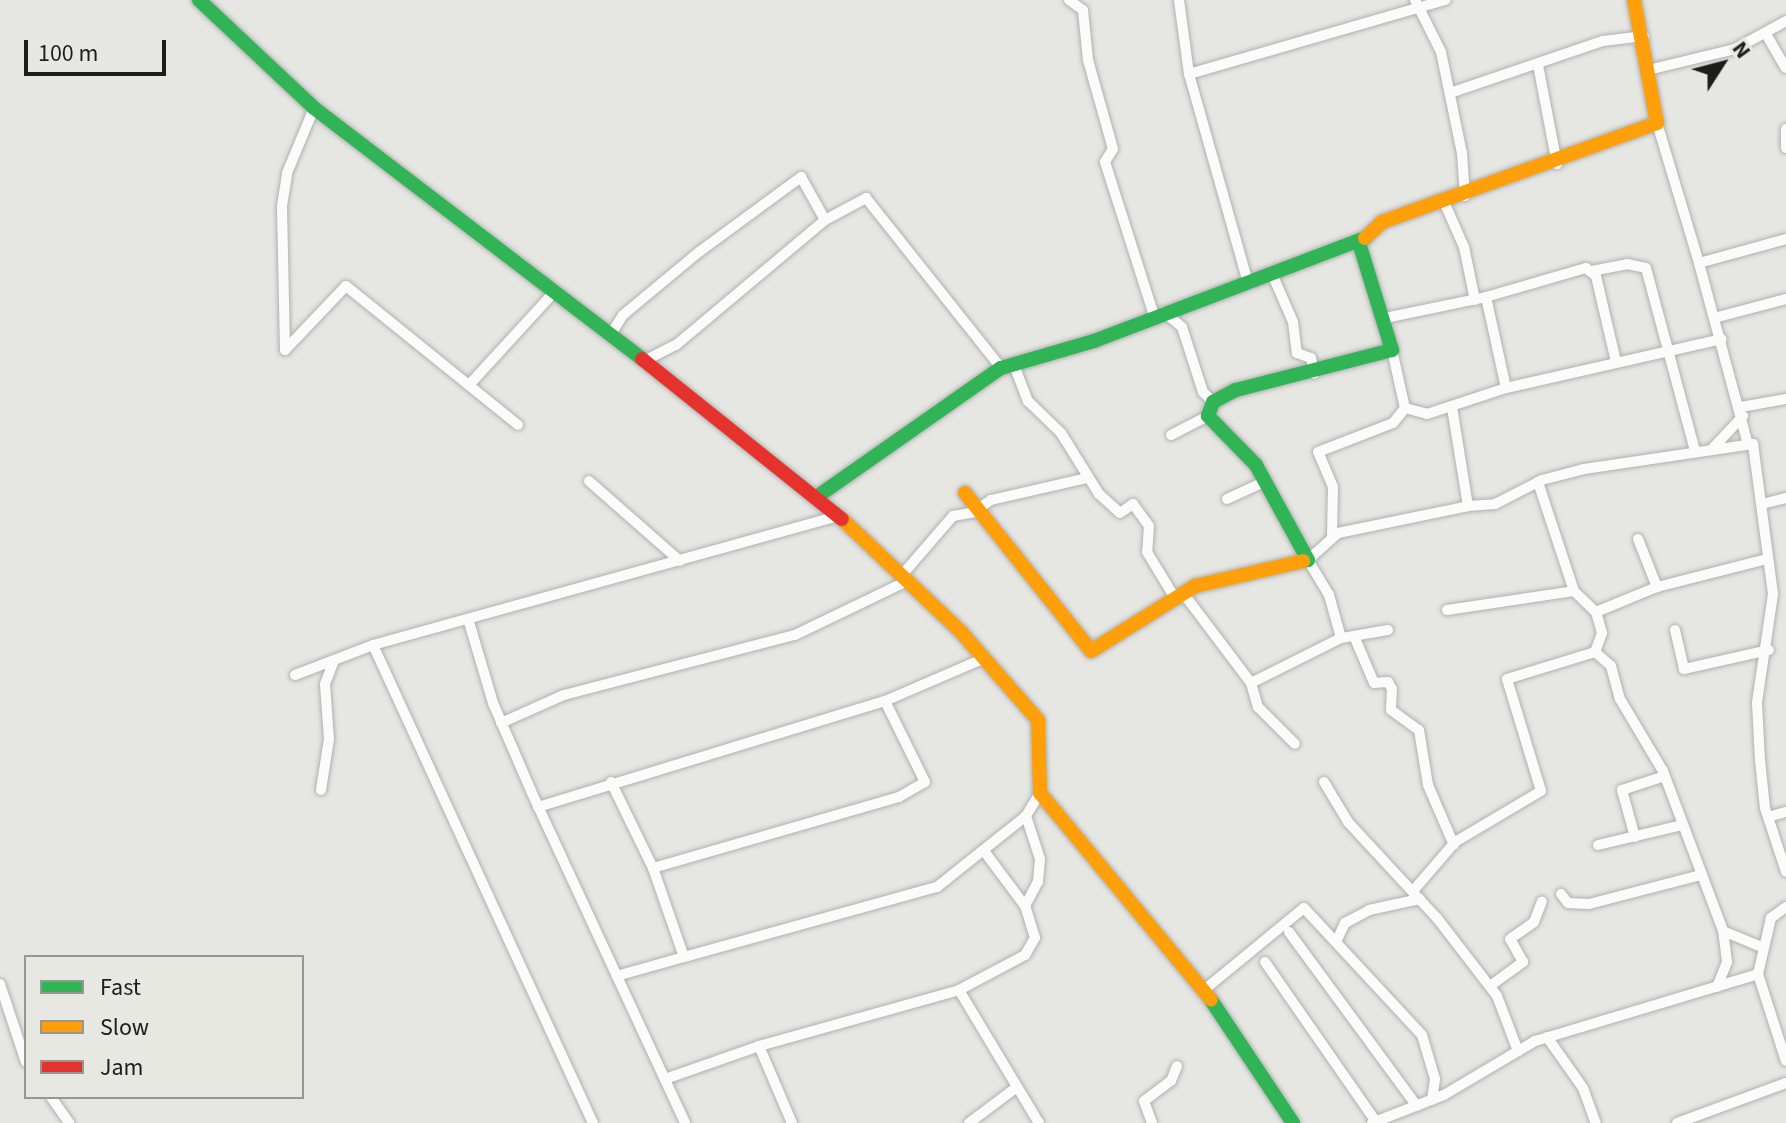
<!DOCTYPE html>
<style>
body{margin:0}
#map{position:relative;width:1786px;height:1123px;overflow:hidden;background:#e6e7e3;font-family:"Source Sans 3",sans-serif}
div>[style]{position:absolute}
.roads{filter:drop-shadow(0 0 2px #b0b1ae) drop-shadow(0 0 2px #b0b1ae)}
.street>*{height:10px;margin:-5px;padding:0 5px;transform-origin:5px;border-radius:5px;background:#fbfbfb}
.fast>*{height:14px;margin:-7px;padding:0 7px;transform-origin:7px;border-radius:7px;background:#30b455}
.slow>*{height:14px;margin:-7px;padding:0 7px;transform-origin:7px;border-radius:7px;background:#ff9f0a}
.jam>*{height:14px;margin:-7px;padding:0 7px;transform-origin:7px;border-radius:7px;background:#e5322d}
span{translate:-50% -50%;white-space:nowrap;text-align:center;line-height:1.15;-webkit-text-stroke:6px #e7e8e2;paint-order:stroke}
.legend{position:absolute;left:24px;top:955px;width:280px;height:144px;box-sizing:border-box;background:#e7e8e2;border:2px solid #969793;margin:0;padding:10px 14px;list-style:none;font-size:24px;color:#1d1e1c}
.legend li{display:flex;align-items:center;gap:16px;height:40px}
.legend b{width:40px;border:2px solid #969793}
.north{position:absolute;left:1682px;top:24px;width:80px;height:80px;-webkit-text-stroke:6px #e7e8e2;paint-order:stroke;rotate:54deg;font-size:22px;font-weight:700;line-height:32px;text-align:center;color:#1d1e1c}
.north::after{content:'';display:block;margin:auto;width:28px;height:36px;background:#1d1e1c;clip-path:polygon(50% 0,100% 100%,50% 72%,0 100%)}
.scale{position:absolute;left:24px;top:40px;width:142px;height:36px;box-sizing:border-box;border:4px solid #1d1e1c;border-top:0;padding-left:10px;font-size:24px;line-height:28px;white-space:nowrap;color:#1d1e1c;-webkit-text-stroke:6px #e7e8e2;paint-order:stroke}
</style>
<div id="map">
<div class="roads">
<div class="street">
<i style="left:1069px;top:0;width:17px;rotate:36deg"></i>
<i style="left:1083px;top:10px;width:50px;rotate:84.3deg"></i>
<i style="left:1088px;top:60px;width:92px;rotate:74.3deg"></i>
<i style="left:1113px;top:149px;width:15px;rotate:122deg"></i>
<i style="left:1105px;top:162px;width:162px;rotate:72.3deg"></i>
<i style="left:1179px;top:0;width:75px;rotate:82.3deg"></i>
<i style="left:1189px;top:74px;width:217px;rotate:74.2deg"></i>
<i style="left:1415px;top:0;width:58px;rotate:63.4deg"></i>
<i style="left:1441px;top:52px;width:103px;rotate:78.3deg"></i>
<i style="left:1462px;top:153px;width:43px;rotate:86deg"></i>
<i style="left:1766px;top:34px;width:39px;rotate:60deg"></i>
<i style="left:1538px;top:65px;width:101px;rotate:79.1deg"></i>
<i style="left:1648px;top:70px;width:89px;rotate:-13.6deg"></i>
<i style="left:1735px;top:49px;width:58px;rotate:-28.8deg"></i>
<i style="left:1189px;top:74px;width:267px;rotate:-16.1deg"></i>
<i style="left:1450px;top:93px;width:162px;rotate:-18.8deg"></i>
<i style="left:1603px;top:41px;width:41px;rotate:-7deg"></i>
<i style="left:1657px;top:123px;width:146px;rotate:73.3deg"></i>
<i style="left:1786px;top:129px;width:19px;rotate:90deg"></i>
<i style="left:1445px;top:204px;width:47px;rotate:66.2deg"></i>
<i style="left:1464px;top:247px;width:54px;rotate:78.3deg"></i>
<i style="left:1592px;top:271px;width:36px;rotate:-11deg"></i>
<i style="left:1627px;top:264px;width:19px;rotate:12deg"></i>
<i style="left:1646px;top:268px;width:189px;rotate:75deg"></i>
<i style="left:1273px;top:276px;width:50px;rotate:66.5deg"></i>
<i style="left:1293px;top:322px;width:31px;rotate:83deg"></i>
<i style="left:1297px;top:353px;width:15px;rotate:20deg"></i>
<i style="left:1311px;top:358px;width:16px;rotate:79deg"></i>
<i style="left:1486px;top:297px;width:104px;rotate:-16.2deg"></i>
<i style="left:1586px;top:268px;width:13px;rotate:39deg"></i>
<i style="left:1596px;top:276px;width:88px;rotate:76.9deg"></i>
<i style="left:1164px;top:312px;width:23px;rotate:40deg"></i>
<i style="left:1182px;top:327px;width:68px;rotate:72.1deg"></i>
<i style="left:1203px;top:392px;width:14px;rotate:45deg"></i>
<i style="left:1385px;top:318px;width:103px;rotate:-11.7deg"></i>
<i style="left:1486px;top:297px;width:93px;rotate:77.6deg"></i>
<i style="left:1714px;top:318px;width:74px;rotate:-14.8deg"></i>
<i style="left:611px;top:334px;width:22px;rotate:-58deg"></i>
<i style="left:623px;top:315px;width:99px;rotate:-39.7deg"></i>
<i style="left:699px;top:252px;width:127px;rotate:-36.3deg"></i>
<i style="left:801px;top:177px;width:49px;rotate:60.8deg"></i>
<i style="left:285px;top:350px;width:88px;rotate:-46.4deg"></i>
<i style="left:346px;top:286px;width:221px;rotate:38.9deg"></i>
<i style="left:285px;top:350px;width:144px;rotate:-91.2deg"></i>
<i style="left:282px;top:206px;width:33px;rotate:-81deg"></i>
<i style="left:287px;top:173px;width:70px;rotate:-67.4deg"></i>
<i style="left:1392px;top:350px;width:59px;rotate:77.4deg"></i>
<i style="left:1405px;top:408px;width:23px;rotate:15deg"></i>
<i style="left:1427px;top:414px;width:83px;rotate:-18.2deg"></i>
<i style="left:1506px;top:388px;width:221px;rotate:-12.8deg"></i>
<i style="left:646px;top:360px;width:34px;rotate:-27deg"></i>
<i style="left:676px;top:345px;width:194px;rotate:-40deg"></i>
<i style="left:825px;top:220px;width:47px;rotate:-28.2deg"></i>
<i style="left:866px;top:198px;width:217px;rotate:51.5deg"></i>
<i style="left:1014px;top:365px;width:39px;rotate:69deg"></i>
<i style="left:1028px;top:401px;width:46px;rotate:44.1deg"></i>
<i style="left:1061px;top:433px;width:72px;rotate:58.1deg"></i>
<i style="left:1099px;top:494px;width:28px;rotate:42deg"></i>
<i style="left:1120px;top:513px;width:16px;rotate:-35deg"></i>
<i style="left:1133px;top:504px;width:27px;rotate:54deg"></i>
<i style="left:1149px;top:526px;width:26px;rotate:94deg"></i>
<i style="left:1147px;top:552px;width:54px;rotate:58.7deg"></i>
<i style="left:469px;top:385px;width:127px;rotate:-47.5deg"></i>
<i style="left:1741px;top:407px;width:46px;rotate:-10.1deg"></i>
<i style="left:1171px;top:435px;width:42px;rotate:-27.2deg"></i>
<i style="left:1747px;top:441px;width:184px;rotate:-105.1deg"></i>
<i style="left:1699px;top:263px;width:90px;rotate:-15.4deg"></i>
<i style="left:1713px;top:448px;width:44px;rotate:-46.8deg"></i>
<i style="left:589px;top:481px;width:121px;rotate:41.3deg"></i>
<i style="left:1227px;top:499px;width:43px;rotate:-24.8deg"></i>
<i style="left:1762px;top:504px;width:25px;rotate:-14deg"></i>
<i style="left:1468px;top:506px;width:27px;rotate:-4deg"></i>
<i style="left:1495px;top:504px;width:53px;rotate:-27.1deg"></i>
<i style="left:1542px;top:480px;width:43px;rotate:-14.7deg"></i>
<i style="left:1584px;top:469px;width:171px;rotate:-8.4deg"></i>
<i style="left:1753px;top:444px;width:151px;rotate:82.4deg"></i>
<i style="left:1773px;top:594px;width:110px;rotate:98.4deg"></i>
<i style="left:1757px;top:703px;width:57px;rotate:87deg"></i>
<i style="left:1760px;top:760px;width:48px;rotate:84.1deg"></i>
<i style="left:1765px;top:808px;width:67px;rotate:71.8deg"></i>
<i style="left:978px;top:509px;width:16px;rotate:-35deg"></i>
<i style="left:991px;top:500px;width:98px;rotate:-12.9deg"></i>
<i style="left:1332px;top:538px;width:51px;rotate:-88.9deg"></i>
<i style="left:1333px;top:487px;width:38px;rotate:-113deg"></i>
<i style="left:1318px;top:452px;width:80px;rotate:-21.1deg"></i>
<i style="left:1393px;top:423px;width:19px;rotate:-51deg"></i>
<i style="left:1638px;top:539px;width:52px;rotate:68.4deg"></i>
<i style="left:902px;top:575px;width:78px;rotate:-49.2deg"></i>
<i style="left:953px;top:516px;width:27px;rotate:-10deg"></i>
<i style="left:1574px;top:591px;width:30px;rotate:44deg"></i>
<i style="left:1596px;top:612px;width:66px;rotate:-22.3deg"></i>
<i style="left:1657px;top:587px;width:114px;rotate:-14.3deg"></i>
<i style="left:1183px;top:593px;width:113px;rotate:52.9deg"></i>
<i style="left:1251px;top:683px;width:101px;rotate:-26.6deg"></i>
<i style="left:1447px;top:610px;width:128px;rotate:-8.5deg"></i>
<i style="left:1574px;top:591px;width:115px;rotate:-108.3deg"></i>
<i style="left:1596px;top:612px;width:22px;rotate:74deg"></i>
<i style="left:1602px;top:633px;width:20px;rotate:110deg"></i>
<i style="left:1595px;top:652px;width:21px;rotate:41deg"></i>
<i style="left:1611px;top:666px;width:34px;rotate:75deg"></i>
<i style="left:1620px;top:699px;width:84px;rotate:59.2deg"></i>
<i style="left:1663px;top:771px;width:171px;rotate:69.4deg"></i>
<i style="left:1723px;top:931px;width:44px;rotate:22.5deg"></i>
<i style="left:469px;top:622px;width:84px;rotate:73.5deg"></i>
<i style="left:493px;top:703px;width:96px;rotate:66.6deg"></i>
<i style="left:531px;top:791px;width:366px;rotate:65.1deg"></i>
<i style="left:1388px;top:630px;width:48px;rotate:170.3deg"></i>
<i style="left:1341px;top:638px;width:45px;rotate:-105.6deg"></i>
<i style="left:1329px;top:595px;width:41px;rotate:-121deg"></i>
<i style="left:1308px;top:560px;width:40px;rotate:-42deg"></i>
<i style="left:1338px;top:533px;width:133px;rotate:-11.7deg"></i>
<i style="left:1468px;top:506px;width:100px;rotate:-99.2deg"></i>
<i style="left:1675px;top:630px;width:40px;rotate:77deg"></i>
<i style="left:1684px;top:669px;width:87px;rotate:-12.6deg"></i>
<i style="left:1354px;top:636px;width:51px;rotate:66.9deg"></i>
<i style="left:1374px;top:683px;width:14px;rotate:-4deg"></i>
<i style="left:1388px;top:682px;width:8px;rotate:60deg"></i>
<i style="left:1392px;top:689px;width:21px;rotate:93deg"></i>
<i style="left:1391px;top:710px;width:34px;rotate:36deg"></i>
<i style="left:1419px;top:730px;width:56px;rotate:80.7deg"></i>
<i style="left:1428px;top:785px;width:65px;rotate:66.6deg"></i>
<i style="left:373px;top:645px;width:526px;rotate:65.29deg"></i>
<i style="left:295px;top:675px;width:84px;rotate:-21deg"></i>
<i style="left:373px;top:645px;width:484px;rotate:-15.5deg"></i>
<i style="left:1251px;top:683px;width:25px;rotate:74deg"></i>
<i style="left:1258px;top:707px;width:52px;rotate:45deg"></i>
<i style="left:501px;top:723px;width:69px;rotate:-24deg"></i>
<i style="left:564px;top:695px;width:239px;rotate:-14.6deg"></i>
<i style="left:795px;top:635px;width:124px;rotate:-25.7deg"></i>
<i style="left:611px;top:782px;width:96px;rotate:64deg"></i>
<i style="left:653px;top:868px;width:94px;rotate:70.8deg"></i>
<i style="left:684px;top:957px;width:70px;rotate:164.2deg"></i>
<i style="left:1324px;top:782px;width:47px;rotate:59deg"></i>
<i style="left:1348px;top:822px;width:131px;rotate:47.2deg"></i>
<i style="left:1437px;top:918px;width:98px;rotate:52.4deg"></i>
<i style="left:1497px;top:996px;width:59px;rotate:69.1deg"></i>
<i style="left:321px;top:790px;width:52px;rotate:-81.1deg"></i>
<i style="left:329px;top:739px;width:55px;rotate:-94.2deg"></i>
<i style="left:325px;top:684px;width:25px;rotate:-69deg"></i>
<i style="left:538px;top:807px;width:363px;rotate:-17deg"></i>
<i style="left:885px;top:701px;width:109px;rotate:-23.3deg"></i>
<i style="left:1768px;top:817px;width:19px;rotate:-16deg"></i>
<i style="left:1635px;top:837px;width:49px;rotate:-105.5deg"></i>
<i style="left:1622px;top:790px;width:45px;rotate:-18deg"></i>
<i style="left:1598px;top:845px;width:86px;rotate:-13.4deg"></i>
<i style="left:984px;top:851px;width:69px;rotate:53.3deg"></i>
<i style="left:653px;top:868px;width:256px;rotate:-16.1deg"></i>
<i style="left:899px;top:797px;width:30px;rotate:-30deg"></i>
<i style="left:925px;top:782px;width:90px;rotate:-116.3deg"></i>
<i style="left:1413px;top:891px;width:65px;rotate:-49.4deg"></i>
<i style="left:1455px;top:842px;width:100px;rotate:-30.7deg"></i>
<i style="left:1541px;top:791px;width:117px;rotate:-106.9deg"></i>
<i style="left:1507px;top:679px;width:92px;rotate:-17.1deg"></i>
<i style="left:1561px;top:894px;width:11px;rotate:52deg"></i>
<i style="left:1568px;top:903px;width:21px;rotate:3deg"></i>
<i style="left:1589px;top:904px;width:116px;rotate:-14.5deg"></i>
<i style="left:1786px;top:907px;width:19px;rotate:144deg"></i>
<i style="left:1771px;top:918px;width:57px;rotate:103.1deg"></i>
<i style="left:1758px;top:974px;width:91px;rotate:72.2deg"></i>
<i style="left:1289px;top:932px;width:216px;rotate:53.7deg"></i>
<i style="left:1337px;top:940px;width:19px;rotate:-65deg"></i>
<i style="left:1345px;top:923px;width:27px;rotate:-28deg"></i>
<i style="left:1369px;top:910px;width:52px;rotate:-12.2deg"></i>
<i style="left:684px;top:957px;width:263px;rotate:-15.5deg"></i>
<i style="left:937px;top:887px;width:114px;rotate:-38.6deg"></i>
<i style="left:1026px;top:816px;width:27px;rotate:-59deg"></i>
<i style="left:1265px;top:962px;width:195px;rotate:55.2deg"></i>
<i style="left:0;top:984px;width:82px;rotate:71.6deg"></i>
<i style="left:1490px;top:986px;width:41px;rotate:-36deg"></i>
<i style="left:1523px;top:962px;width:26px;rotate:-119deg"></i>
<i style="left:1510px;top:939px;width:29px;rotate:-35deg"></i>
<i style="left:1534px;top:922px;width:22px;rotate:-69deg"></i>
<i style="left:1717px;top:987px;width:27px;rotate:-68deg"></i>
<i style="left:1727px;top:962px;width:31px;rotate:-97deg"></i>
<i style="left:959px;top:990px;width:75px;rotate:-27.9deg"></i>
<i style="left:1025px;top:955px;width:20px;rotate:-60deg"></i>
<i style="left:1035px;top:938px;width:34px;rotate:-107deg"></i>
<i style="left:1025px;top:906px;width:27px;rotate:-62deg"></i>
<i style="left:1038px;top:882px;width:23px;rotate:-85deg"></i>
<i style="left:1040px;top:859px;width:45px;rotate:-108deg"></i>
<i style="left:1204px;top:990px;width:129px;rotate:-39.4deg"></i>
<i style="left:1304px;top:908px;width:173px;rotate:47.1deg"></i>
<i style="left:1422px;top:1035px;width:46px;rotate:73.5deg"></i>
<i style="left:1435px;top:1079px;width:21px;rotate:98deg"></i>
<i style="left:1547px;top:1037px;width:62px;rotate:54.8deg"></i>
<i style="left:1583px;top:1088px;width:37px;rotate:70deg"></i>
<i style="left:759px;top:1046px;width:208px;rotate:-15.6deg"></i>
<i style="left:959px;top:990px;width:155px;rotate:59deg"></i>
<i style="left:665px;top:1079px;width:100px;rotate:-19.3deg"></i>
<i style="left:759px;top:1046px;width:84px;rotate:66.8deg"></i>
<i style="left:51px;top:1097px;width:32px;rotate:55deg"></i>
<i style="left:969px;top:1123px;width:60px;rotate:-36.9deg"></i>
<i style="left:1152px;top:1123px;width:23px;rotate:-110deg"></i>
<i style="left:1144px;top:1101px;width:34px;rotate:-37deg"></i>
<i style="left:1171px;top:1081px;width:16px;rotate:-68deg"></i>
<i style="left:1372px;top:1123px;width:77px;rotate:-21.3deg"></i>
<i style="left:1444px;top:1095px;width:106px;rotate:-30.7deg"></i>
<i style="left:1535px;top:1041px;width:233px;rotate:-16.7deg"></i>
<i style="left:1677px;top:1123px;width:116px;rotate:-20.2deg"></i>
</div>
<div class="fast">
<i style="left:199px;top:0;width:158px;rotate:43.2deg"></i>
<i style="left:314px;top:108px;width:413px;rotate:37.4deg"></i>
<i style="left:818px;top:496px;width:223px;rotate:-35deg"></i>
<i style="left:1001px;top:368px;width:97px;rotate:-16.2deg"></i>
<i style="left:1094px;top:341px;width:290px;rotate:-20.8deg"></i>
<i style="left:1303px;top:561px;width:5px;rotate:-11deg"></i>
<i style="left:1308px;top:560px;width:108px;rotate:-118.7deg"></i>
<i style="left:1256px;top:465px;width:69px;rotate:-134.4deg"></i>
<i style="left:1208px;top:416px;width:15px;rotate:-70deg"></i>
<i style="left:1213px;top:402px;width:26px;rotate:-28deg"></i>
<i style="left:1236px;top:390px;width:161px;rotate:-14.4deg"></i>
<i style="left:1392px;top:350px;width:112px;rotate:-107.1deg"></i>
<i style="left:1211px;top:1000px;width:148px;rotate:56.3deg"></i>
</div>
<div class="slow">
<i style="left:1365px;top:238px;width:23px;rotate:-43deg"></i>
<i style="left:1382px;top:222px;width:292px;rotate:-19.8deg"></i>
<i style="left:1657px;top:123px;width:125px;rotate:-100.6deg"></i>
<i style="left:965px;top:493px;width:202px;rotate:51.4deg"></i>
<i style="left:1091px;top:651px;width:123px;rotate:-32deg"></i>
<i style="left:1195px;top:586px;width:111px;rotate:-13deg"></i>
<i style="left:842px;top:519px;width:164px;rotate:43.5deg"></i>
<i style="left:961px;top:632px;width:117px;rotate:48.8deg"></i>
<i style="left:1038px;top:720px;width:73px;rotate:88.4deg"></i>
<i style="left:1040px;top:793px;width:268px;rotate:50.4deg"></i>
</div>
<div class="jam">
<i style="left:642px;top:359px;width:256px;rotate:38.7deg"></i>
</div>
</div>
<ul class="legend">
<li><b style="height:10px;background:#30b455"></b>Fast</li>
<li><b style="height:10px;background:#ff9f0a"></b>Slow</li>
<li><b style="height:10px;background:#e5322d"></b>Jam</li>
</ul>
<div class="north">N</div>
<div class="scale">100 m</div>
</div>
